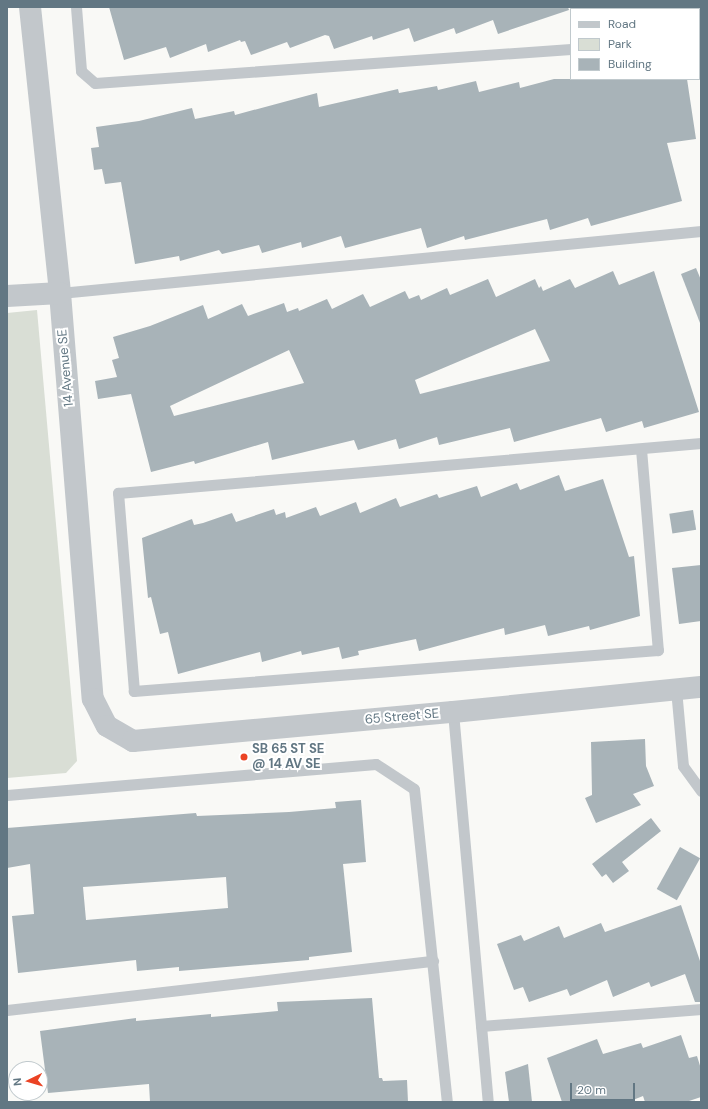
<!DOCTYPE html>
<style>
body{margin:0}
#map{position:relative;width:708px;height:1109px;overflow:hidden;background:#f9f9f6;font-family:"DM Sans",sans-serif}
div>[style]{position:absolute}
.green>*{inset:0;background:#d9ded5}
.building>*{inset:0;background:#a8b3b8;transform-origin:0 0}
.service>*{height:11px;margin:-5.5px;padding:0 5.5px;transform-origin:5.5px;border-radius:5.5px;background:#c2c7cb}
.minor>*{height:22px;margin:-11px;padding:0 11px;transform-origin:11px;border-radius:11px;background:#c2c7cb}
.dots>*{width:11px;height:11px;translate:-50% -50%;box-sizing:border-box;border:2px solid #fff;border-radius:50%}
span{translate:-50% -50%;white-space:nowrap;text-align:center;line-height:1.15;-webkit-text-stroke:4px #fff;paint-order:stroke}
.street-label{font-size:13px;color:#627783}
.poi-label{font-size:13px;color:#627783;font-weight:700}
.left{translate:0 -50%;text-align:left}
.frame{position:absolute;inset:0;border:8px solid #627783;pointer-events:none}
.legend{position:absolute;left:570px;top:8px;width:130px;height:72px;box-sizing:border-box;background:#fff;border:1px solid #c0c9cd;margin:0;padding:5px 7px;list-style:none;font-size:12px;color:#627783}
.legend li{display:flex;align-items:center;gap:8px;height:20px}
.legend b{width:20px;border:1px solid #c0c9cd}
.north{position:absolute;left:8px;top:1061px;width:40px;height:40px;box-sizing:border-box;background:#fff;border:1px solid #c0c9cd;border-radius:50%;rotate:265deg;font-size:11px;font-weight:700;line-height:16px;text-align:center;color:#627783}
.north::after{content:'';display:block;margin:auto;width:14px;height:18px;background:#eb4324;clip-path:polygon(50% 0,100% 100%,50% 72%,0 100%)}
.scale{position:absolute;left:570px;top:1083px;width:65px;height:18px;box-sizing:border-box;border:2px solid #627783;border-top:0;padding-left:5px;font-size:12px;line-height:14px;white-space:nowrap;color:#627783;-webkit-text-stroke:3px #fff;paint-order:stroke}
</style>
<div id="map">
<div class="green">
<i style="clip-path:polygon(37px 310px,77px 761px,66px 773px,7px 778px,7px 313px)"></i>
</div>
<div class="building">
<i style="clip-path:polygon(109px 7px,568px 7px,569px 10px,498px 34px,493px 20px,456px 34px,454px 28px,414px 42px,409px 28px,373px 40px,372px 36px,334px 49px,329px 36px,325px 35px,290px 48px,287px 42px,251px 55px,245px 41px,241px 42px,240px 40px,208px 52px,206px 44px,170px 58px,166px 47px,124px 60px)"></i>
<i style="clip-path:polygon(554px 79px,687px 79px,696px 139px,667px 143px,682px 201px,591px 226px,588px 218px,550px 230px,547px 219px,465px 240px,464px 236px,427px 248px,421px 228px,345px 248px,341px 236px,302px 248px,301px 242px,262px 253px,259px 245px,222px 254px,219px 250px,180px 261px,179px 256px,135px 264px,121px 182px,105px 184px,102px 169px,94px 170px,91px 148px,99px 147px,96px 127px,139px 121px,192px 108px,195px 119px,234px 111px,235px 115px,317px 93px,319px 107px,398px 89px,399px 93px,437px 86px,438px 90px,476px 81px,479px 92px,519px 82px,520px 88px)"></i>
<i style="clip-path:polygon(696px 268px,701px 280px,700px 323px,681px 274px)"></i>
<i style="clip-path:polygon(evenodd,613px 271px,619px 285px,654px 271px,699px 412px,644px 428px,642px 421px,606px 432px,601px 418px,514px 442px,510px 428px,439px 445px,437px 437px,399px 449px,396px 439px,358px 450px,354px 440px,272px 460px,268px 442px,195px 464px,194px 461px,151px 472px,131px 394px,98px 399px,95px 381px,117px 377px,112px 360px,119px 358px,113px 337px,150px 326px,203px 305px,208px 319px,242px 304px,248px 316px,284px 303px,287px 312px,298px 308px,299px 311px,327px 299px,332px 309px,363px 294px,370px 307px,405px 291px,409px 299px,419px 295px,421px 300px,447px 288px,450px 295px,488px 279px,496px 297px,535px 279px,539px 288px,541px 286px,543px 291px,570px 279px,575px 288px,613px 271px,535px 329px,550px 361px,420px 394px,415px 380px,535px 329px,613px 271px,289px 350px,304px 383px,174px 416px,170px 406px,289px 350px)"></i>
<i style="clip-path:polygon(559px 475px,565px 491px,603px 479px,629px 557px,634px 556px,640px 616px,590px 630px,589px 626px,548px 636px,545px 625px,505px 635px,504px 628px,419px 651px,416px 639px,358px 651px,359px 655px,342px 659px,339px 647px,302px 655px,301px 651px,262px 662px,260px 652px,178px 674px,168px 632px,160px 634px,151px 597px,148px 598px,142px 538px,192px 519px,194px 525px,203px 523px,232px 513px,236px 522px,274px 509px,276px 515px,285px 512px,286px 518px,316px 507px,320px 516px,356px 502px,360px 513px,396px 498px,400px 507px,437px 494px,439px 498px,477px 486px,481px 497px,517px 483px,520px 490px)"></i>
<i style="left:693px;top:510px;width:20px;height:24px;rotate:81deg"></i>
<i style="clip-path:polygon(701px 565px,701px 621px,679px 624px,672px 568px)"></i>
<i style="clip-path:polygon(645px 739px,646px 766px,654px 786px,633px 794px,641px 805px,596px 823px,585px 798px,592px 795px,591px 742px)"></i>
<i style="clip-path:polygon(evenodd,361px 800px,366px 862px,343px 864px,352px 952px,309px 957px,309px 960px,179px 971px,179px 967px,137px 971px,136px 960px,18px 973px,12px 916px,34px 914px,30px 864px,7px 868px,7px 828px,196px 813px,197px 816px,289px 812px,336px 808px,335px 802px,361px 800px,226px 877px,228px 908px,86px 920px,83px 887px,226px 877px)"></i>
<i style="clip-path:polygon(651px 818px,661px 831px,622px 862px,629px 871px,613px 883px,606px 874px,602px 877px,592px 864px)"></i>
<i style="left:680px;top:847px;width:23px;height:48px;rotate:29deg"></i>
<i style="clip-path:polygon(681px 905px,701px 964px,701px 1002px,695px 1002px,685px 974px,651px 987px,649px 982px,613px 997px,607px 980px,570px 996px,567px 989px,529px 1002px,523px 987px,514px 990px,497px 944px,521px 935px,524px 941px,559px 926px,564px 938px,601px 923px,605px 932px)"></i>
<i style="clip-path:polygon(372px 998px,379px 1078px,382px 1078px,383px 1081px,407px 1080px,408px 1102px,150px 1102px,149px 1084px,48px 1093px,40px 1031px,136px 1018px,136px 1021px,211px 1014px,211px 1017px,278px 1011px,277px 1002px)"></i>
<i style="clip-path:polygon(681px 1035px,689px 1058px,697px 1056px,701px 1069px,701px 1097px,686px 1102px,645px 1102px,643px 1096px,628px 1102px,562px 1102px,547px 1058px,597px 1039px,603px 1054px,641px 1043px,643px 1048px)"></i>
<i style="clip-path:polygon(528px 1064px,532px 1102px,509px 1102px,505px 1072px)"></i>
</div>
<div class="service">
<i style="left:76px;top:7px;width:64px;rotate:85.5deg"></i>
<i style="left:81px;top:71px;width:18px;rotate:41deg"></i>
<i style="left:95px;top:83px;width:477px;rotate:-4.1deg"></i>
<i style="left:699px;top:40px;width:2px;rotate:-27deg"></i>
<i style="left:60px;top:293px;width:644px;rotate:-5.52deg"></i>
<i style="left:641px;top:449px;width:202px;rotate:85.2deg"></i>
<i style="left:658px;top:650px;width:526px;rotate:175.53deg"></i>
<i style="left:134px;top:691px;width:199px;rotate:-94.6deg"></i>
<i style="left:118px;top:493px;width:585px;rotate:-4.9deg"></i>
<i style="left:676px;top:689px;width:77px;rotate:84.8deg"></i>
<i style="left:683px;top:766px;width:31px;rotate:54deg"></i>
<i style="left:453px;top:712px;width:392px;rotate:84.9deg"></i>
<i style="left:7px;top:795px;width:370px;rotate:-4.8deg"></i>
<i style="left:376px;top:764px;width:45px;rotate:33.3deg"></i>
<i style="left:414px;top:789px;width:315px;rotate:84deg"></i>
<i style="left:7px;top:1010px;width:429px;rotate:-6.6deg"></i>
<i style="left:481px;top:1026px;width:221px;rotate:-4.4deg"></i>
</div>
<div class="minor">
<i style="left:30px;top:7px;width:288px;rotate:84deg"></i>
<i style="left:60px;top:293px;width:407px;rotate:85.4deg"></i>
<i style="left:93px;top:699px;width:30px;rotate:63deg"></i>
<i style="left:107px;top:726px;width:30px;rotate:30deg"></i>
<i style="left:133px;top:741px;width:321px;rotate:-5.2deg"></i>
<i style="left:453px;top:712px;width:249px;rotate:-5.8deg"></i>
<i style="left:7px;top:296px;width:53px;rotate:-3.2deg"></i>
</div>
<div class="dots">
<i style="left:244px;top:757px;background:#eb4324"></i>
</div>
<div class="street-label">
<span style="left:66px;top:368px;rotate:-95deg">14 Avenue SE</span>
<span style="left:402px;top:717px;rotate:-5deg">65 Street SE</span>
</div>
<div class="poi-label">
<span class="left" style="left:252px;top:757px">SB 65 ST SE<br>@ 14 AV SE</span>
</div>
<div class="frame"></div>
<ul class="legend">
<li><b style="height:5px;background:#c2c7cb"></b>Road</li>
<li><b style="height:11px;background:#d9ded5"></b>Park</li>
<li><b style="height:11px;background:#a8b3b8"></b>Building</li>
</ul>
<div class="north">N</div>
<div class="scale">20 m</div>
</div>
